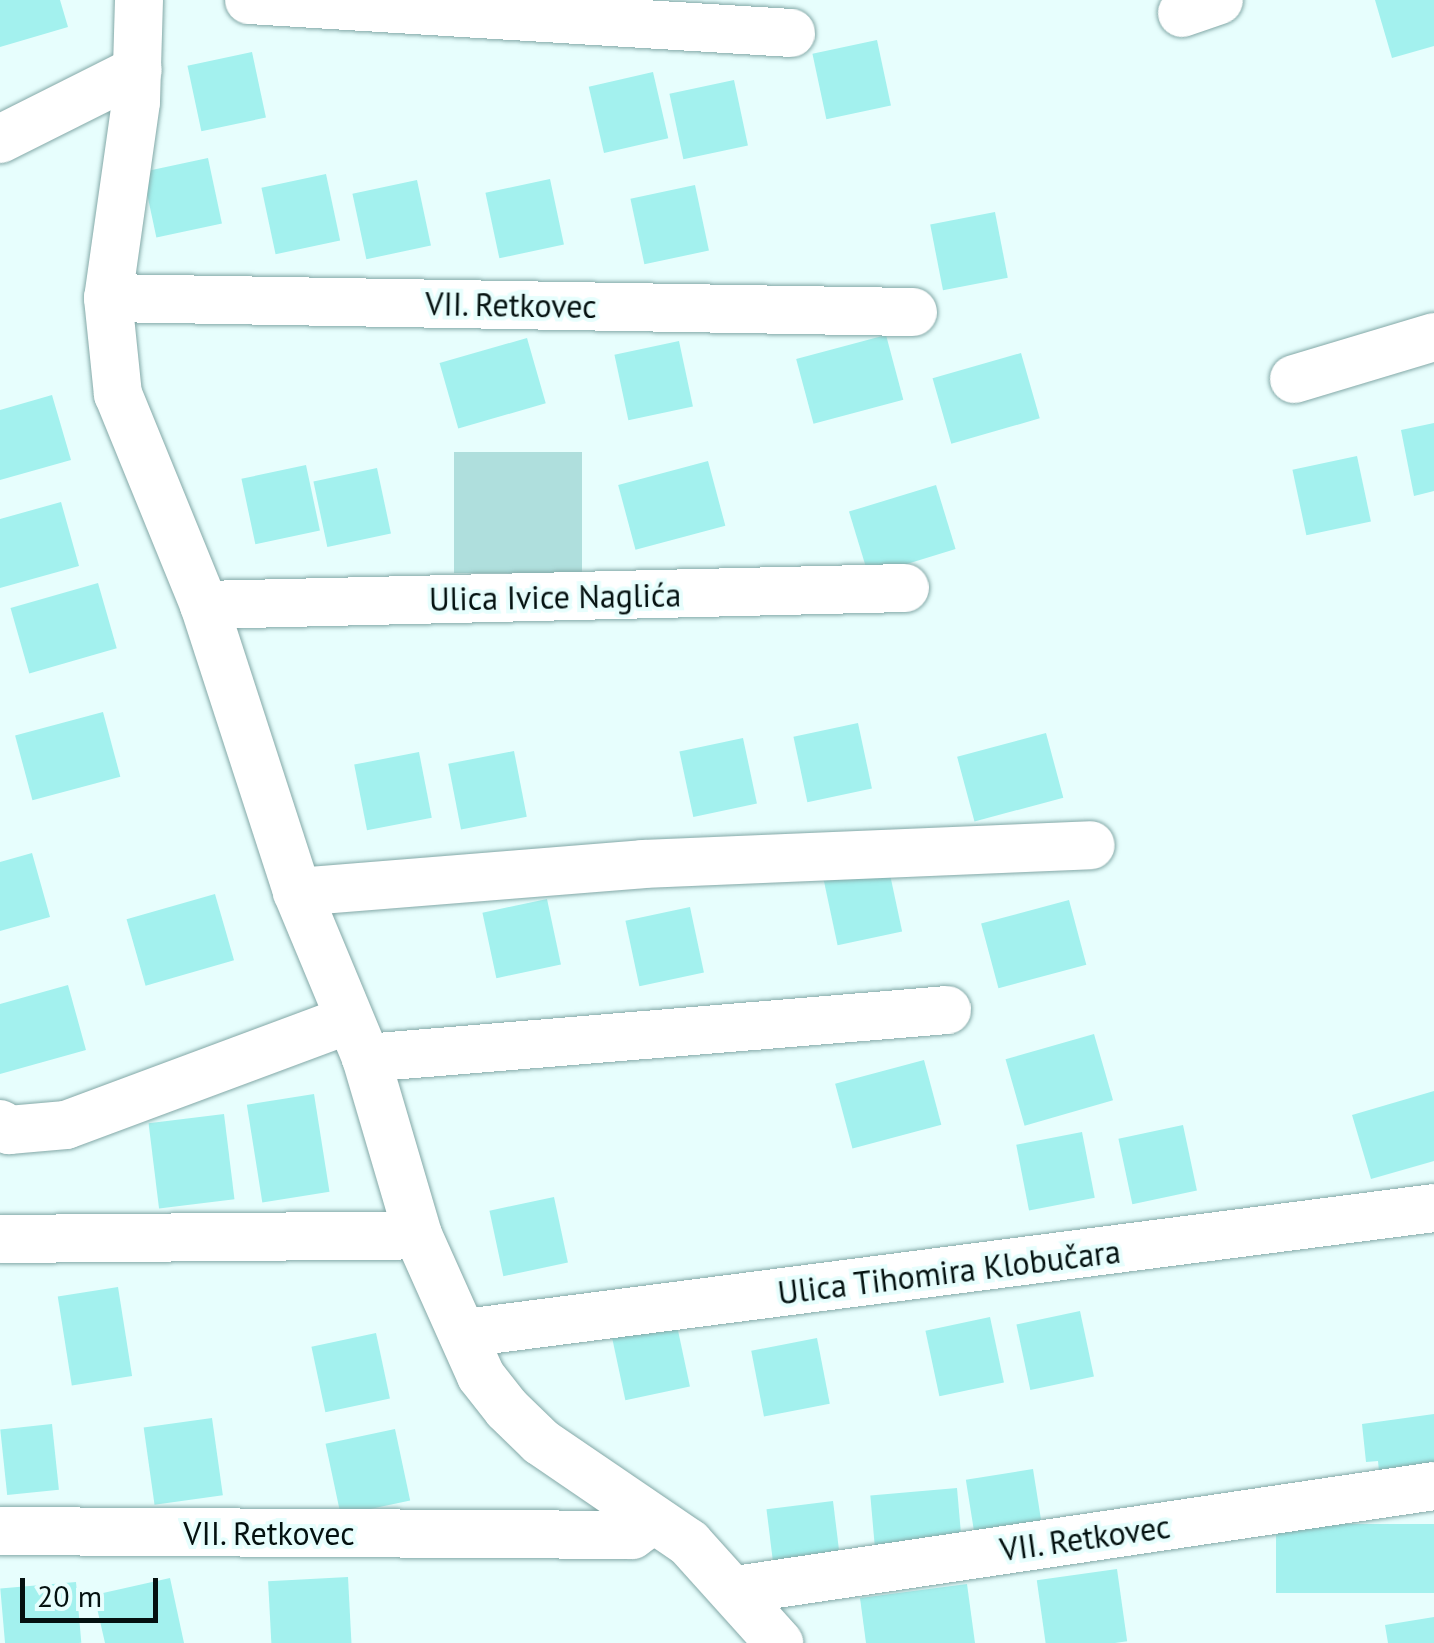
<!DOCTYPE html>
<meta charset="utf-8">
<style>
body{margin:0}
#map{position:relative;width:1434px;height:1643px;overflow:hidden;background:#e7fefd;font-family:"PT Sans",sans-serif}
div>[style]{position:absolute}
.green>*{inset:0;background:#afdfdd;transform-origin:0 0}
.building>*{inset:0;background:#a3f1ee;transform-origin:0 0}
.roads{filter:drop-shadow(0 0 2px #83a8a7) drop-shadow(0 0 2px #83a8a7)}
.street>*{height:48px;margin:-24px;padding:0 24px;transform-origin:24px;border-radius:24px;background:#fff}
span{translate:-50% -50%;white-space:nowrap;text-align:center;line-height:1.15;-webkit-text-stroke:8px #e7fefd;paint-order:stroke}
.street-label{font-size:32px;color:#041110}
.scale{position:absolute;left:20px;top:1578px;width:138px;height:45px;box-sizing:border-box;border:5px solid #041110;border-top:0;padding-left:12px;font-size:30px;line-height:35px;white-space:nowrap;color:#041110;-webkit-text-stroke:8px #e7fefd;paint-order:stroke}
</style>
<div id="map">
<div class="green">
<i style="left:454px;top:452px;width:128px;height:121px"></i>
</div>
<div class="building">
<i style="clip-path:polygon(0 0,60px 0,68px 27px,0 47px)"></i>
<i style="clip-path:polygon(1375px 0,1434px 0,1434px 46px,1392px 58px)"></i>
<i style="left:877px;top:40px;width:67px;height:66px;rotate:78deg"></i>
<i style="left:252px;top:52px;width:67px;height:66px;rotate:78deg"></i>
<i style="left:653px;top:72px;width:68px;height:66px;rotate:77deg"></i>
<i style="left:734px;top:80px;width:67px;height:66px;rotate:78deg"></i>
<i style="left:208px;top:158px;width:67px;height:67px;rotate:78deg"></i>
<i style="left:326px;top:174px;width:68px;height:66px;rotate:78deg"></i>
<i style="left:550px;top:179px;width:67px;height:66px;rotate:78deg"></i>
<i style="left:417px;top:180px;width:67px;height:66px;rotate:78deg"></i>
<i style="left:695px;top:185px;width:67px;height:66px;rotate:78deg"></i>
<i style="left:995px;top:212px;width:67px;height:66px;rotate:79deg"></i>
<i style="left:886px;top:335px;width:67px;height:93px;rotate:75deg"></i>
<i style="left:527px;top:338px;width:68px;height:91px;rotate:74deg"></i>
<i style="left:679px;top:341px;width:67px;height:66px;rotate:78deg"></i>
<i style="left:1021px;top:353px;width:68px;height:92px;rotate:74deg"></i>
<i style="clip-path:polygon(52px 395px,71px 460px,0 480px,0 410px)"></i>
<i style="clip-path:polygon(1434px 423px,1434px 491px,1414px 496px,1401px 430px)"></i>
<i style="left:1357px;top:456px;width:67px;height:66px;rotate:78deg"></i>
<i style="left:708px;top:461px;width:67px;height:93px;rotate:75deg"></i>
<i style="left:306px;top:465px;width:67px;height:66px;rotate:78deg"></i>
<i style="left:377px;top:468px;width:67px;height:65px;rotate:78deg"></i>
<i style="left:936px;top:485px;width:67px;height:91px;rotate:73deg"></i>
<i style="clip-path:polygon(61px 502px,79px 566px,0 588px,0 519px)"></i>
<i style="left:98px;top:583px;width:68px;height:91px;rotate:74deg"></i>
<i style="left:103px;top:712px;width:67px;height:91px;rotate:75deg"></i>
<i style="left:858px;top:723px;width:67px;height:66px;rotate:78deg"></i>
<i style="left:1046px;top:733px;width:67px;height:92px;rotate:75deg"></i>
<i style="left:743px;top:738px;width:67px;height:65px;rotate:78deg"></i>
<i style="left:514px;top:751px;width:67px;height:67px;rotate:79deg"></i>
<i style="left:419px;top:752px;width:67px;height:66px;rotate:79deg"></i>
<i style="clip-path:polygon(32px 853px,50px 917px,0 931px,0 862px)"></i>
<i style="left:888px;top:865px;width:68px;height:66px;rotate:78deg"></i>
<i style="left:215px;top:894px;width:69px;height:92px;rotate:74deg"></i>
<i style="left:547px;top:899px;width:67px;height:66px;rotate:78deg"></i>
<i style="left:1069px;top:900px;width:67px;height:91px;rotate:75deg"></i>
<i style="left:690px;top:907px;width:67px;height:66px;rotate:78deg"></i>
<i style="clip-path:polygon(68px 985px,86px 1050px,0 1074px,0 1004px)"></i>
<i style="left:1094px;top:1034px;width:69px;height:92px;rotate:74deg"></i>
<i style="left:924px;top:1060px;width:67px;height:92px;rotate:75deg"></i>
<i style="clip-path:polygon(1434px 1091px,1434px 1161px,1371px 1179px,1352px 1115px)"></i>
<i style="left:314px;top:1094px;width:99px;height:68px;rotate:81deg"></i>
<i style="left:224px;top:1114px;width:86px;height:76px;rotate:83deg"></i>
<i style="left:1183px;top:1125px;width:67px;height:66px;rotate:78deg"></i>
<i style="left:1082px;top:1132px;width:67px;height:67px;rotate:79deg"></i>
<i style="left:554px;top:1197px;width:67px;height:66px;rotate:78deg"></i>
<i style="left:118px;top:1287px;width:90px;height:61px;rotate:81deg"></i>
<i style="left:1080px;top:1311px;width:67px;height:65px;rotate:78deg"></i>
<i style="left:990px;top:1317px;width:67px;height:66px;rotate:78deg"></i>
<i style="left:676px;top:1321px;width:67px;height:66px;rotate:78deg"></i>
<i style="left:376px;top:1333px;width:67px;height:66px;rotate:78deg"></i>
<i style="left:817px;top:1338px;width:67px;height:67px;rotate:79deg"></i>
<i style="clip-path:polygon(1434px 1414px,1434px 1476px,1380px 1481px,1378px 1461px,1366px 1462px,1362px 1424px)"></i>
<i style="left:212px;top:1418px;width:78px;height:69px;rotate:82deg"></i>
<i style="left:52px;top:1424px;width:66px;height:52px;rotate:84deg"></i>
<i style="left:395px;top:1429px;width:73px;height:71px;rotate:78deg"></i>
<i style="left:1033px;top:1469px;width:59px;height:68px;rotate:81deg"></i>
<i style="left:957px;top:1488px;width:56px;height:87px;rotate:85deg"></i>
<i style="left:833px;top:1501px;width:68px;height:67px;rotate:83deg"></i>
<i style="left:1434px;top:1524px;width:69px;height:158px;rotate:90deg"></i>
<i style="left:1117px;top:1569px;width:73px;height:81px;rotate:82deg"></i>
<i style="left:348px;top:1577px;width:66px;height:80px;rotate:87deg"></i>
<i style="clip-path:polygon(170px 1578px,184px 1643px,105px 1643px,94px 1595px)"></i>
<i style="left:76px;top:1582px;width:61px;height:76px;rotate:85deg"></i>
<i style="clip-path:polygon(967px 1584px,975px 1643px,866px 1643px,860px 1598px)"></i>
<i style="clip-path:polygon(1434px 1617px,1434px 1643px,1388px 1643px,1385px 1625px)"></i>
</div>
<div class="roads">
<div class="street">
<i style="left:139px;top:0;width:102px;rotate:91.7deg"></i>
<i style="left:136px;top:102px;width:198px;rotate:98.1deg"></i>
<i style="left:108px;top:298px;width:97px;rotate:84.1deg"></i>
<i style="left:118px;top:394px;width:228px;rotate:67.8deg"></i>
<i style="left:204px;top:605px;width:302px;rotate:72deg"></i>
<i style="left:297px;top:892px;width:180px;rotate:67.4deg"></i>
<i style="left:366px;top:1058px;width:184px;rotate:73.6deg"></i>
<i style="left:418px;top:1235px;width:154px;rotate:65.9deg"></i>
<i style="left:481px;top:1376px;width:42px;rotate:51.8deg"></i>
<i style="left:507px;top:1409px;width:47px;rotate:44.1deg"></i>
<i style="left:541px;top:1442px;width:179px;rotate:34.3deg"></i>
<i style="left:689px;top:1543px;width:135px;rotate:48deg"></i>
<i style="left:249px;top:0;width:543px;rotate:3.48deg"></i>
<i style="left:1182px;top:13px;width:39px;rotate:-19deg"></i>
<i style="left:0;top:139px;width:154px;rotate:-26.6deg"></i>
<i style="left:108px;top:298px;width:805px;rotate:1deg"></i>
<i style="left:1294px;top:379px;width:146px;rotate:-16.7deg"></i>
<i style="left:204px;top:605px;width:701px;rotate:-1.39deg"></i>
<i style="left:297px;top:892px;width:347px;rotate:-4.6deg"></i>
<i style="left:643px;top:864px;width:448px;rotate:-2.4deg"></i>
<i style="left:366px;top:1058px;width:583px;rotate:-4.72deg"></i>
<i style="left:0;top:1124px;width:11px;rotate:34deg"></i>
<i style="left:9px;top:1130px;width:57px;rotate:-5deg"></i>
<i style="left:66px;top:1125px;width:301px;rotate:-20.4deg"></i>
<i style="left:0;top:1239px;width:418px;rotate:-0.5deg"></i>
<i style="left:465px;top:1333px;width:977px;rotate:-7.35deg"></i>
<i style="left:0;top:1531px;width:632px;rotate:0.36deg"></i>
<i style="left:632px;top:1535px;width:26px;rotate:-36deg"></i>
<i style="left:736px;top:1590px;width:706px;rotate:-8.47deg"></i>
</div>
</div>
<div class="street-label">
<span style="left:511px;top:305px;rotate:1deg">VII. Retkovec</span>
<span style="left:555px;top:597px;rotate:-1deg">Ulica Ivice Naglića</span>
<span style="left:949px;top:1272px;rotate:-7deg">Ulica Tihomira Klobučara</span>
<span style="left:269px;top:1533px">VII. Retkovec</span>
<span style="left:1085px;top:1538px;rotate:-8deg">VII. Retkovec</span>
</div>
<div class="scale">20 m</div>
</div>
